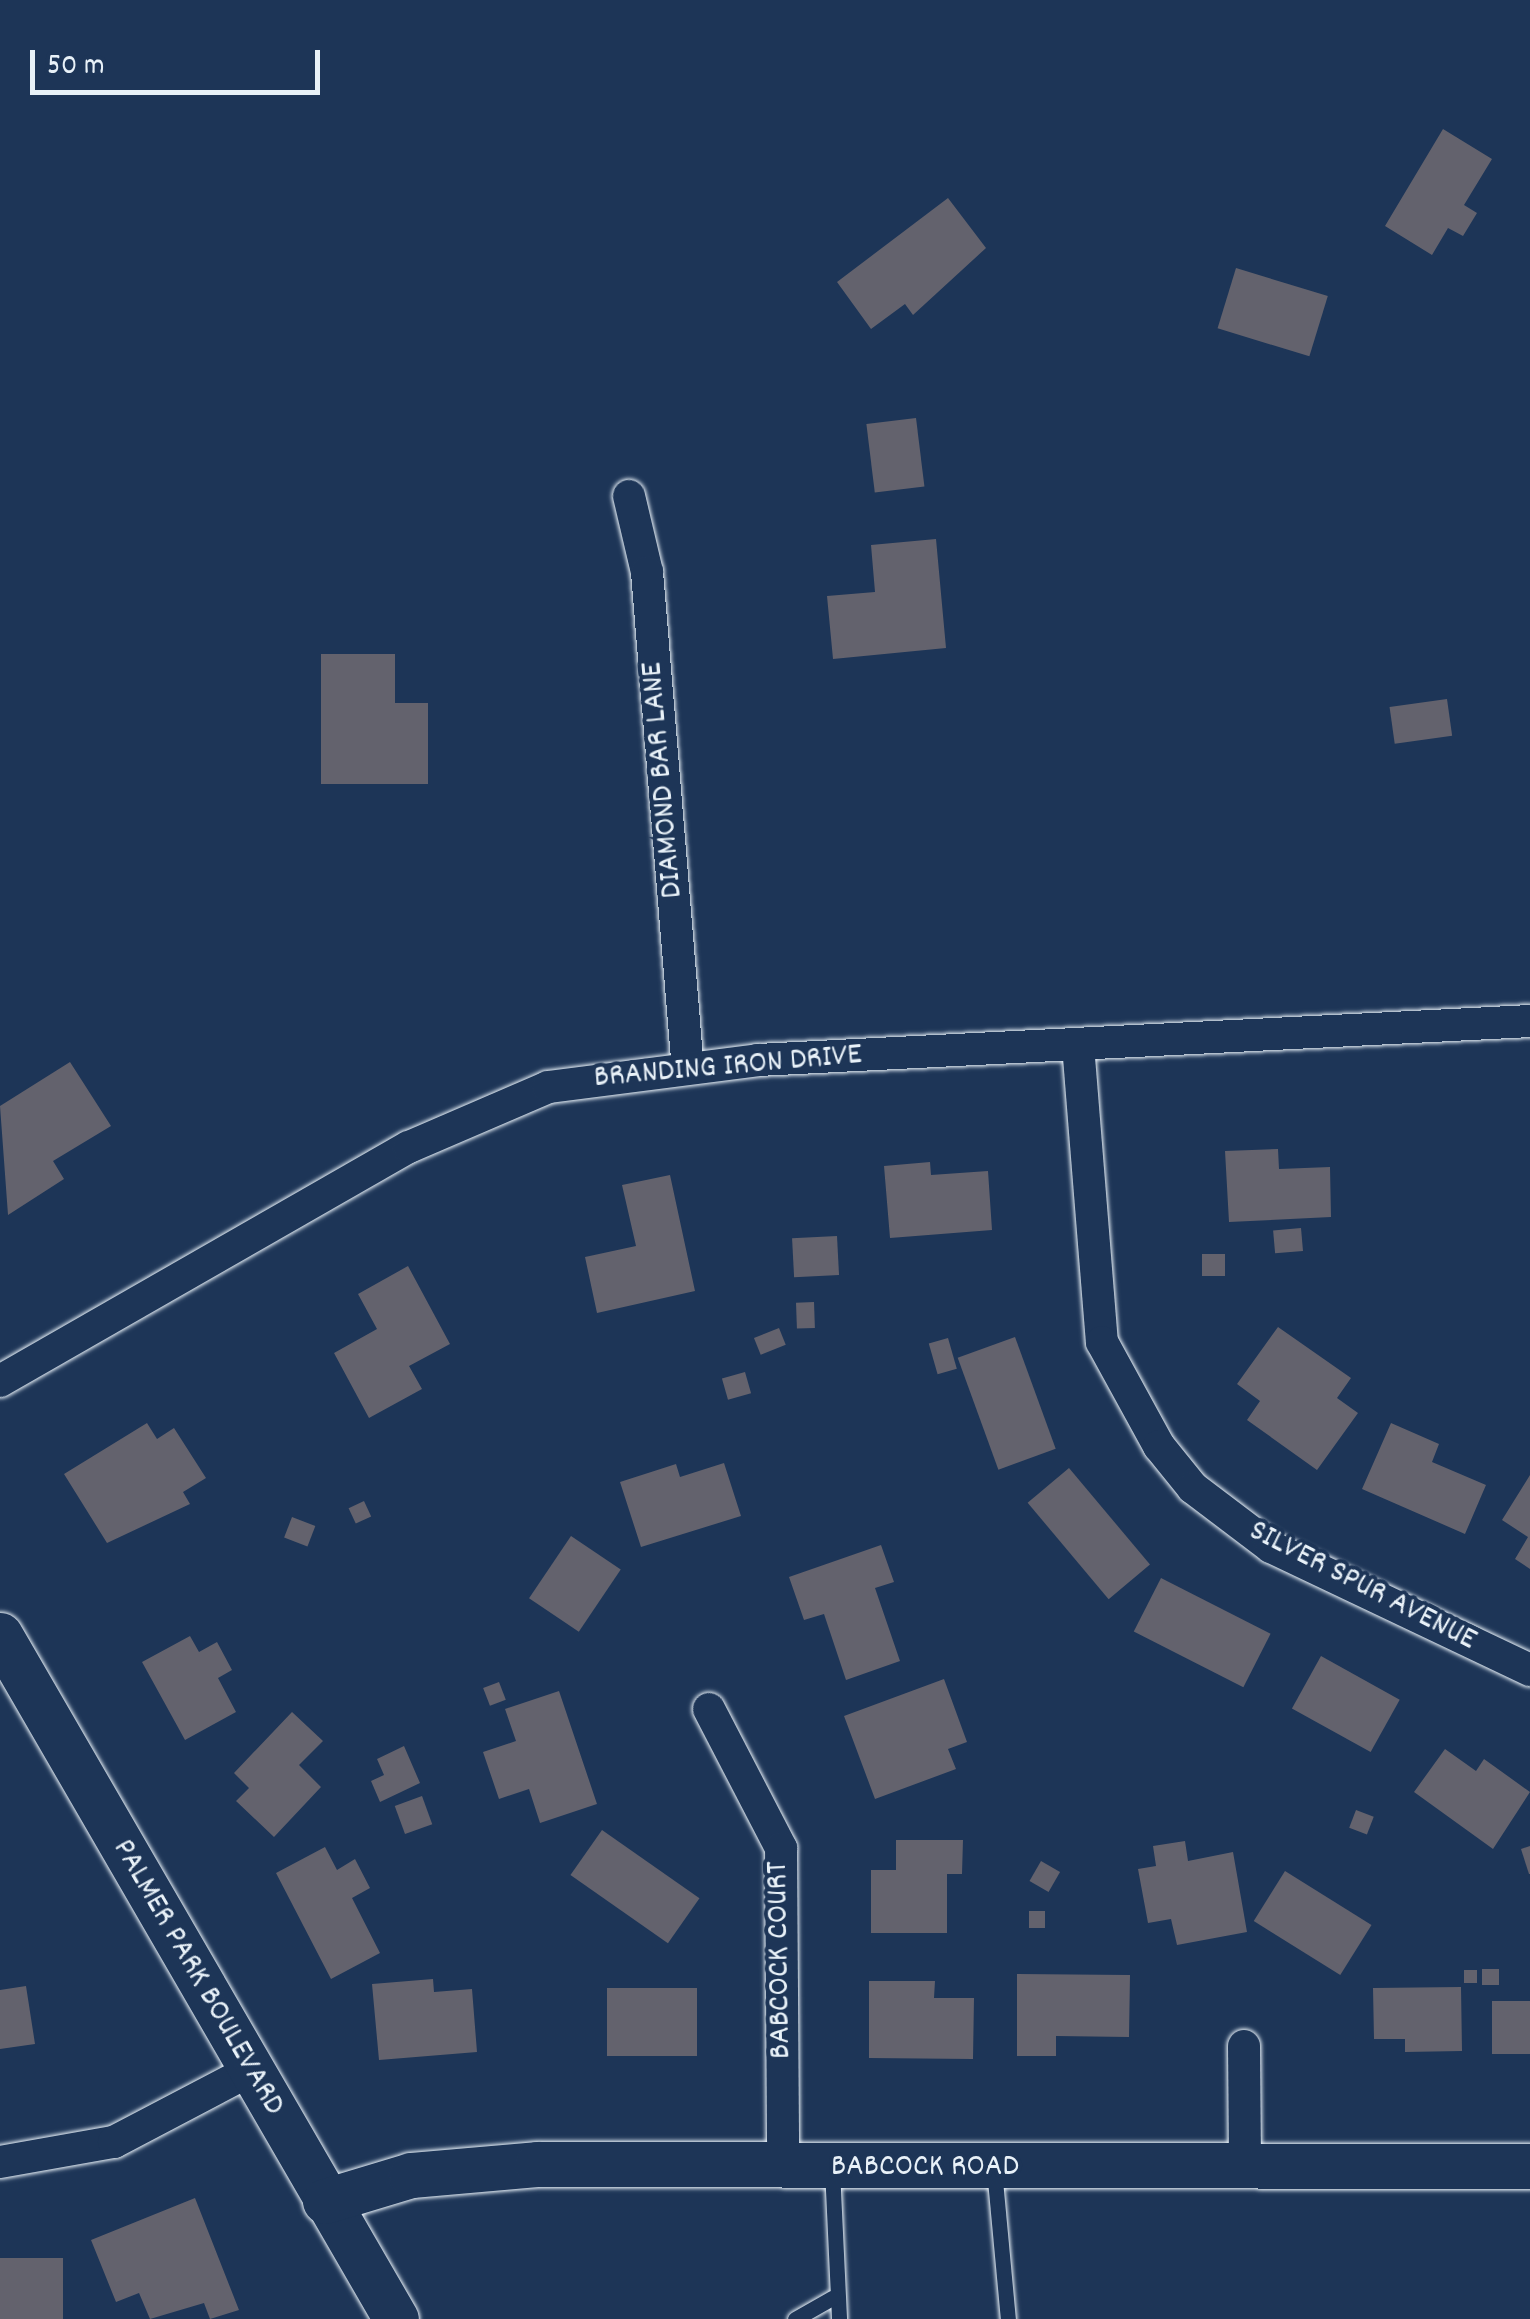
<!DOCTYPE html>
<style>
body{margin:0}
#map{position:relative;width:1530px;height:2319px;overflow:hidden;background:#1d3557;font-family:Dekko,sans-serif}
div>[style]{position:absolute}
.building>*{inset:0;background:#63626d;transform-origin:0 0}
.roads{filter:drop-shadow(0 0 2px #e8f1f8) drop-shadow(0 0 2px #e8f1f8)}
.lane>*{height:15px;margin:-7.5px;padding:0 7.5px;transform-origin:7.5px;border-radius:7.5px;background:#1d3557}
.street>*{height:32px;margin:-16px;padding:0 16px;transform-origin:16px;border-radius:16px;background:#1d3557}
.secondary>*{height:45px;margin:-22.5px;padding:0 22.5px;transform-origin:22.5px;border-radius:22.5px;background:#1d3557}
span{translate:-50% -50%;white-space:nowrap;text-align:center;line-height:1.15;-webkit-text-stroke:8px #1d3557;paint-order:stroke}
.street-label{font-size:32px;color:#e8f1f8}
.scale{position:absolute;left:30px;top:50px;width:290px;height:45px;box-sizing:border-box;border:5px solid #e8f1f8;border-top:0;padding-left:12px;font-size:30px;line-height:35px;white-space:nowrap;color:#e8f1f8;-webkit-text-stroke:8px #1d3557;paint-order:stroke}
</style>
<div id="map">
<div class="building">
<i style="clip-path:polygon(1443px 129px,1492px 159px,1464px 205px,1477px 213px,1463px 236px,1448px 228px,1432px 255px,1385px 226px)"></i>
<i style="clip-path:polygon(948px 198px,986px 248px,913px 315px,905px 304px,871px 329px,837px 282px)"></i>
<i style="left:1236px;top:268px;width:96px;height:63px;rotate:17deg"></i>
<i style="left:916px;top:418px;width:69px;height:50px;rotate:83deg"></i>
<i style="clip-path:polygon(936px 539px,946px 648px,833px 659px,827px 596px,875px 592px,871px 545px)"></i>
<i style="clip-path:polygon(321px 654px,395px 654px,395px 703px,428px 703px,428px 784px,321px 784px)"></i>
<i style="left:1447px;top:699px;width:37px;height:58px;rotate:82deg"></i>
<i style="clip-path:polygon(70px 1062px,111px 1126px,53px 1161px,64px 1179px,8px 1215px,0 1106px)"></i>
<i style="clip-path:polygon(1278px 1149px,1279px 1169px,1330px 1167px,1331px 1217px,1229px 1222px,1225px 1151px)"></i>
<i style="clip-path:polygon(930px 1162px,931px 1175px,988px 1171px,992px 1230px,890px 1238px,884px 1166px)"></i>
<i style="clip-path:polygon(670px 1175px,695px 1291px,597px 1313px,585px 1257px,636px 1246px,622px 1185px)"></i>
<i style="left:1301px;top:1228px;width:23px;height:28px;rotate:85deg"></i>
<i style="left:837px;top:1236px;width:39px;height:45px;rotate:87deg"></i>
<i style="left:1225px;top:1254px;width:22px;height:23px;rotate:90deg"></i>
<i style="clip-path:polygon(408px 1266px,450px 1344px,409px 1366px,422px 1389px,369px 1418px,334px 1353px,377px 1329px,358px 1294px)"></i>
<i style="left:814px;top:1302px;width:26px;height:18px;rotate:88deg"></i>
<i style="clip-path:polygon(1278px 1327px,1351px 1378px,1337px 1398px,1358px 1413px,1317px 1470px,1247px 1420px,1260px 1401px,1237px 1384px)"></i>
<i style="left:779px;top:1328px;width:18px;height:27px;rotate:68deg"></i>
<i style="left:1015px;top:1337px;width:119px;height:61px;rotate:70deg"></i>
<i style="left:948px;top:1338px;width:32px;height:20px;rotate:74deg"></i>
<i style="left:745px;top:1372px;width:22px;height:24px;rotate:74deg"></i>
<i style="clip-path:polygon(147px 1423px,157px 1439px,174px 1428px,206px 1478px,183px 1492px,190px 1504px,107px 1543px,64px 1474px)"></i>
<i style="clip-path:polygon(1391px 1423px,1439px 1444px,1432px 1462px,1486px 1485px,1465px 1534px,1362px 1489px)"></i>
<i style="clip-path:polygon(724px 1463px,741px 1516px,641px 1547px,620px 1482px,676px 1464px,680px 1477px)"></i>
<i style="left:1069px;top:1468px;width:126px;height:54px;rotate:50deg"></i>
<i style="clip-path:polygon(1530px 1475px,1530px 1569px,1515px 1559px,1528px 1537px,1502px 1520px)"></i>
<i style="left:364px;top:1501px;width:17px;height:17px;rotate:65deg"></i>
<i style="left:292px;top:1517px;width:25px;height:22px;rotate:21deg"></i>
<i style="left:571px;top:1536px;width:60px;height:75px;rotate:34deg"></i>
<i style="clip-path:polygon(881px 1545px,894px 1582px,875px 1588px,900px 1661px,846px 1680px,824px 1614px,804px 1620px,789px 1577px)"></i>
<i style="left:1161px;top:1578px;width:123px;height:60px;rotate:27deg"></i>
<i style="clip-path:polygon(190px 1636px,199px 1652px,217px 1642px,232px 1670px,218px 1678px,236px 1712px,185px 1740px,142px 1662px)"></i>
<i style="left:1321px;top:1656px;width:90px;height:60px;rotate:29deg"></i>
<i style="clip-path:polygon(944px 1679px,967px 1742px,948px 1749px,956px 1769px,875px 1799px,844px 1716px)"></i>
<i style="left:499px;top:1682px;width:19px;height:17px;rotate:69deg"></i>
<i style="clip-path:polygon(559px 1691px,597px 1804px,540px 1823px,529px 1789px,499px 1799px,483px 1752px,516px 1741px,505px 1709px)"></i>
<i style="clip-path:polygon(292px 1712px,323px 1741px,299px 1765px,321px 1787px,274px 1837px,236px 1801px,249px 1788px,234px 1773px)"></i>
<i style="clip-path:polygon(404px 1746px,420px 1783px,380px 1802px,371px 1781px,384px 1775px,377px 1759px)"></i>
<i style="clip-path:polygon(1445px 1749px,1476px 1771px,1484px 1759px,1530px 1792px,1493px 1849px,1414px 1792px)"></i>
<i style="left:422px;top:1796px;width:30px;height:29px;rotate:70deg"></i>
<i style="left:1356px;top:1810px;width:19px;height:19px;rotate:21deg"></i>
<i style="left:602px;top:1830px;width:119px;height:55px;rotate:35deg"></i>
<i style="clip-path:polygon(896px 1840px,963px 1840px,962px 1874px,947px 1874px,947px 1933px,871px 1933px,871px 1870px,896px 1870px)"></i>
<i style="clip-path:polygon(1185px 1841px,1188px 1861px,1233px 1852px,1247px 1932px,1177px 1945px,1171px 1919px,1148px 1923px,1138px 1869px,1156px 1866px,1153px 1846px)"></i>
<i style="clip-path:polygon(1530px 1846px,1530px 1874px,1529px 1874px,1521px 1849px)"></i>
<i style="clip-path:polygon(325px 1847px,337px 1870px,355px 1859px,370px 1888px,352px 1898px,380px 1953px,331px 1979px,276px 1873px)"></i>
<i style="left:1041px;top:1861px;width:22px;height:23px;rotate:30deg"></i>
<i style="left:1285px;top:1871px;width:102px;height:59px;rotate:32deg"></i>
<i style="left:1029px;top:1911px;width:16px;height:17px"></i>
<i style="left:1482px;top:1969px;width:17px;height:16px"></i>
<i style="left:1464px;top:1970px;width:13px;height:13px"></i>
<i style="clip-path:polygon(1017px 1974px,1130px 1975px,1129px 2037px,1056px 2036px,1056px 2056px,1017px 2056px)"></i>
<i style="clip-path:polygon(433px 1979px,434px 1992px,472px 1989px,477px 2052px,379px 2060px,372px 1984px)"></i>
<i style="clip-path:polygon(869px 1981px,935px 1981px,934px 1998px,974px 1998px,973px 2059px,869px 2058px)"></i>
<i style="clip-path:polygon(26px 1986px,35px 2044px,0 2049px,0 1990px)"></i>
<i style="clip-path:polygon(1461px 1987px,1462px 2051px,1405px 2052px,1405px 2039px,1374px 2039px,1373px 1988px)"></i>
<i style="left:607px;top:1988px;width:90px;height:68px"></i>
<i style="left:1492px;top:2001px;width:38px;height:53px"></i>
<i style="clip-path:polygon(195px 2198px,239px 2310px,210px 2319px,204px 2303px,150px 2319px,139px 2293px,116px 2302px,91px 2240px)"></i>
<i style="left:0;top:2258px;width:63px;height:61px"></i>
</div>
<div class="roads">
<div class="lane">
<i style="left:832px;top:2169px;width:150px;rotate:87.3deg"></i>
<i style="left:994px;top:2169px;width:151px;rotate:84.7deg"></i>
<i style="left:795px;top:2319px;width:43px;rotate:-29.6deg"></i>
</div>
<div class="street">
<i style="left:629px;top:496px;width:78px;rotate:76.7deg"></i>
<i style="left:647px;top:572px;width:496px;rotate:85.3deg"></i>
<i style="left:1078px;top:1045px;width:298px;rotate:85.4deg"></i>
<i style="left:1102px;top:1342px;width:119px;rotate:61.3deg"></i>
<i style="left:1159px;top:1446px;width:54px;rotate:51deg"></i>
<i style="left:1193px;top:1488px;width:98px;rotate:37.1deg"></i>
<i style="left:1271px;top:1547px;width:287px;rotate:25.4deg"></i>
<i style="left:0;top:1381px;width:471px;rotate:-29.8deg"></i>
<i style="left:409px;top:1147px;width:151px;rotate:-23.3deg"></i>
<i style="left:548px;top:1087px;width:212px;rotate:-7.3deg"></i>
<i style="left:758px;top:1060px;width:773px;rotate:-2.89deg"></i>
<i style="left:709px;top:1709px;width:157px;rotate:62.6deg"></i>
<i style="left:781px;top:1848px;width:321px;rotate:89.6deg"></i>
<i style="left:1244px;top:2046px;width:120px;rotate:89.5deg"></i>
<i style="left:0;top:2162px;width:116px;rotate:-10deg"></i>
<i style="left:114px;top:2142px;width:155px;rotate:-27.7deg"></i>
</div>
<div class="secondary">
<i style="left:0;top:1635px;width:790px;rotate:59.93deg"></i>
<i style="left:325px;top:2201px;width:90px;rotate:-16.8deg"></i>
<i style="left:411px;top:2175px;width:126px;rotate:-5deg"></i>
<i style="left:537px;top:2164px;width:993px;rotate:0.12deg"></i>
</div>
</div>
<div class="street-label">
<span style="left:664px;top:780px;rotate:-95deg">DIAMOND BAR LANE</span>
<span style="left:728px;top:1068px;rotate:-5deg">BRANDING IRON DRIVE</span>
<span style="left:1362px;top:1587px;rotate:27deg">SILVER SPUR AVENUE</span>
<span style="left:781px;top:1960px;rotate:-91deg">BABCOCK COURT</span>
<span style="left:197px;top:1978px;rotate:60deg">PALMER PARK BOULEVARD</span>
<span style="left:925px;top:2168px">BABCOCK ROAD</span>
</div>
<div class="scale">50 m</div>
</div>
